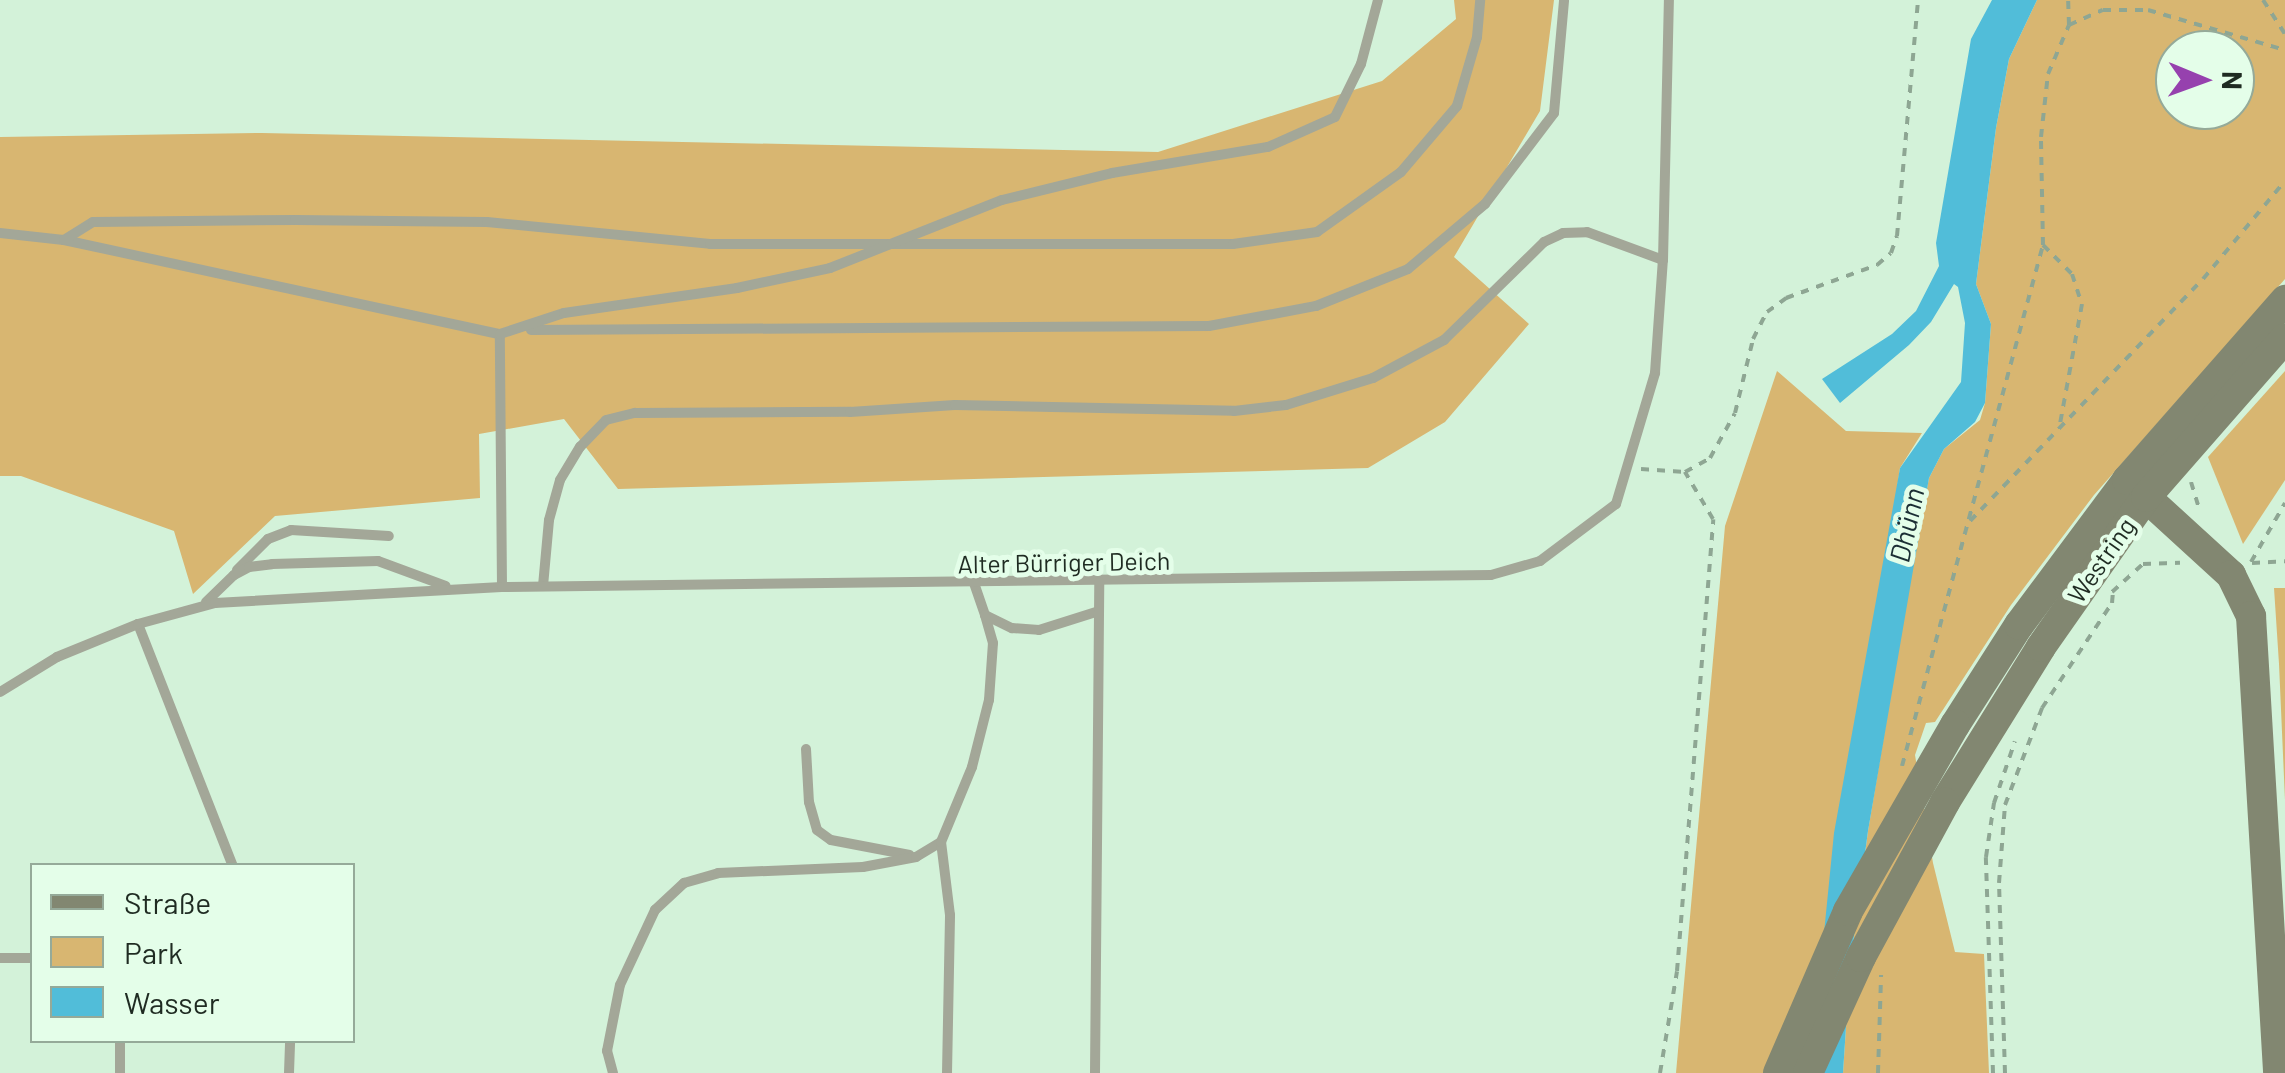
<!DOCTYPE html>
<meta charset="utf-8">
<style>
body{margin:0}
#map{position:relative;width:2285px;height:1073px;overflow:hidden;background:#d3f2d9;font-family:Barlow,sans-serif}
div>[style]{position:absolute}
.green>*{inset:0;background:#d8b671}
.water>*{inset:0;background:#51bdd9}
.path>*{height:4px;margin-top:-2px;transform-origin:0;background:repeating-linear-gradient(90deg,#8ea693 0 8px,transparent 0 16px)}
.lane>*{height:10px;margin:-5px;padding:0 5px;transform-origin:5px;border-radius:5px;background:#a3a798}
.secondary>*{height:30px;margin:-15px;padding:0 15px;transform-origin:15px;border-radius:15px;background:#828771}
.secondary-bridge>*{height:30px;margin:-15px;padding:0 15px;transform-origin:15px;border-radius:15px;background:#828771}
span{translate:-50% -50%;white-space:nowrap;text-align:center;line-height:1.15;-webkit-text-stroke:10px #e4fee9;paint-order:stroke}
.street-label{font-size:25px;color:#1f2b22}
.water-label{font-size:28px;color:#1b2e34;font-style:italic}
.legend{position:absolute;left:30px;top:863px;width:325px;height:180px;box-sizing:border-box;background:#e4fee9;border:2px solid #95aa99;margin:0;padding:12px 18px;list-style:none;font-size:30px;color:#1f2b22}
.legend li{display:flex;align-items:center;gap:20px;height:50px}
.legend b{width:50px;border:2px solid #95aa99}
.north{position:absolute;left:2155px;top:30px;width:100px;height:100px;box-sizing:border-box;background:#e4fee9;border:2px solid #95aa99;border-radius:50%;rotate:91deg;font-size:28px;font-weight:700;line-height:40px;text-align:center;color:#1f2b22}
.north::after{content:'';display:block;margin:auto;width:35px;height:45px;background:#9641ae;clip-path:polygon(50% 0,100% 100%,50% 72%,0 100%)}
</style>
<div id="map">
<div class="green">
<i style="clip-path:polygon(1454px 0,1554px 0,1540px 111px,1454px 257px,1529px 324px,1445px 422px,1368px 468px,618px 489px,564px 419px,479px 434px,480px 498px,275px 516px,193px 594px,174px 531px,21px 476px,0 476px,0 137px,262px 133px,1158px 152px,1382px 81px,1456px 19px)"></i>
<i style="clip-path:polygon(evenodd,2037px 0,2285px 0,2285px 279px,2094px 495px,2011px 605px,1935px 722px,1926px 723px,1915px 755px,1933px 863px,1955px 952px,1984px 954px,1989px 1073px,1843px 1073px,1850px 966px,1868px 831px,1910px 579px,1929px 478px,1944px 449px,1980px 420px,1985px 403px,1991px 324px,1976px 284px,1996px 128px,2009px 59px,2037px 0,2175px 50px,2235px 50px,2235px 110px,2175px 110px,2175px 50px)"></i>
<i style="clip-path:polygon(1777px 371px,1846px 431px,1922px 433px,1900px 468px,1810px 1073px,1676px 1073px,1725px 526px)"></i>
<i style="clip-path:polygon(2285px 371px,2285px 480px,2243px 544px,2208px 457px)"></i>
<i style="clip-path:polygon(2274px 588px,2285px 588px,2285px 800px,2279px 664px)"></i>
</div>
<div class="water">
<i style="clip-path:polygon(1992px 0,2037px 0,2009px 59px,1996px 128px,1976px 284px,1991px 324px,1985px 403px,1975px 422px,1944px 449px,1929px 478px,1868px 831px,1850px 966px,1843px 1073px,1810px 1073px,1834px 833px,1900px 468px,1961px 382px,1965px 323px,1958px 287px,1954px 284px,1931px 322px,1909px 345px,1840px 403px,1822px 379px,1892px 334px,1916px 311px,1939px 266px,1936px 243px,1971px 39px)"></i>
</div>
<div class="path">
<i style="left:2263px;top:0;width:40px;rotate:57.1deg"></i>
<i style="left:2069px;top:25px;width:37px;rotate:-24deg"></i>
<i style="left:2103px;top:10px;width:45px"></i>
<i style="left:2148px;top:10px;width:143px;rotate:16.3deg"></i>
<i style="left:2043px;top:245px;width:41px;rotate:45deg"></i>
<i style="left:2072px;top:274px;width:32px;rotate:72deg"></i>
<i style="left:2082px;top:304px;width:122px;rotate:100.4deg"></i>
<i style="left:1641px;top:469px;width:44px;rotate:3.9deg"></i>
<i style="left:1685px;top:472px;width:29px;rotate:-29deg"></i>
<i style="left:1710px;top:458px;width:51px;rotate:-60.9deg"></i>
<i style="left:1735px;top:413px;width:76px;rotate:-76.3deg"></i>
<i style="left:1753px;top:339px;width:30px;rotate:-63deg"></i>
<i style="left:1767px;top:312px;width:24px;rotate:-36deg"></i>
<i style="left:1786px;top:298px;width:97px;rotate:-19.9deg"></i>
<i style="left:1877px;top:265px;width:18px;rotate:-41deg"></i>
<i style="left:1891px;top:253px;width:18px;rotate:-71deg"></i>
<i style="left:1897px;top:236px;width:237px;rotate:-84.9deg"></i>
<i style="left:2191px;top:482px;width:30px;rotate:73deg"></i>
<i style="left:1970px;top:521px;width:336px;rotate:-46.1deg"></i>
<i style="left:2203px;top:279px;width:128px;rotate:-50.1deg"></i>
<i style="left:2251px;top:562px;width:68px;rotate:-60deg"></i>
<i style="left:2252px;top:563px;width:33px;rotate:-3deg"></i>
<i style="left:2112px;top:592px;width:42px;rotate:-42.1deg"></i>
<i style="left:2143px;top:564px;width:37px;rotate:-2deg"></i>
<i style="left:1902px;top:766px;width:540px;rotate:-74.86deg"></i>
<i style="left:2043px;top:245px;width:108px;rotate:-91.1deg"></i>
<i style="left:2041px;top:137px;width:63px;rotate:-83.7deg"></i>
<i style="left:2048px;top:74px;width:53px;rotate:-66.8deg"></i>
<i style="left:2069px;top:25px;width:25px;rotate:-92deg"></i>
<i style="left:1660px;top:1073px;width:103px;rotate:-80.5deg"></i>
<i style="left:1677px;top:971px;width:453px;rotate:-85.4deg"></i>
<i style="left:1713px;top:519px;width:55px;rotate:-120.8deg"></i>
<i style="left:1878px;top:1073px;width:98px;rotate:-88.2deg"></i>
<i style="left:1993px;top:1073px;width:216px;rotate:-91.9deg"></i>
<i style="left:1986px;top:857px;width:55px;rotate:-81.6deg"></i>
<i style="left:1994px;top:803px;width:65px;rotate:-71.3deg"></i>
<i style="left:2005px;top:1073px;width:190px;rotate:-91.8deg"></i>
<i style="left:1999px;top:883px;width:78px;rotate:-85.6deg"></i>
<i style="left:2005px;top:805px;width:104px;rotate:-69.1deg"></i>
<i style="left:2042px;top:708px;width:126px;rotate:-56.3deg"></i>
<i style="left:2112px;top:603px;width:12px;rotate:-85deg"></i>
</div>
<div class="lane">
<i style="left:0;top:233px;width:64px;rotate:6.2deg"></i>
<i style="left:64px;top:240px;width:446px;rotate:12.2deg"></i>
<i style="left:64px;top:240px;width:34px;rotate:-32deg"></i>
<i style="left:93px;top:222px;width:202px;rotate:-0.6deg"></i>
<i style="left:295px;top:220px;width:192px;rotate:0.6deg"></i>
<i style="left:487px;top:222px;width:224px;rotate:5.6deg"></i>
<i style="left:710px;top:244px;width:523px"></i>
<i style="left:1233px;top:244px;width:85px;rotate:-8.1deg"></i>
<i style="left:1317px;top:232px;width:103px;rotate:-35.5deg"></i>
<i style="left:1401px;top:172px;width:87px;rotate:-49.7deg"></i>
<i style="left:1457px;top:106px;width:72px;rotate:-73.8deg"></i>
<i style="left:1477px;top:37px;width:37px;rotate:-85deg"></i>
<i style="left:531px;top:330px;width:678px;rotate:-0.34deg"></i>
<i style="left:1209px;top:326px;width:109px;rotate:-10.6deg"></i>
<i style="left:1316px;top:306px;width:99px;rotate:-21.9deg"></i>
<i style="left:1408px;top:269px;width:101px;rotate:-40.2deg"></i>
<i style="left:1485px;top:204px;width:114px;rotate:-52.8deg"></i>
<i style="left:1554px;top:113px;width:113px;rotate:-84.9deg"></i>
<i style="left:237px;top:570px;width:44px;rotate:-45deg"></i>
<i style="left:268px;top:539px;width:25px;rotate:-21deg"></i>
<i style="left:291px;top:530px;width:98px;rotate:3.5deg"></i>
<i style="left:974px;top:583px;width:34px;rotate:71deg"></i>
<i style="left:985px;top:615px;width:30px;rotate:26deg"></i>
<i style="left:1012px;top:628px;width:27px;rotate:4deg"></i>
<i style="left:1039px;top:630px;width:63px;rotate:-17.6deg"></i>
<i style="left:543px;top:586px;width:66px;rotate:-84.8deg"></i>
<i style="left:549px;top:520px;width:41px;rotate:-74.6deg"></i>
<i style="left:560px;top:480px;width:39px;rotate:-59deg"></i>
<i style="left:580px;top:447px;width:37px;rotate:-46deg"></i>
<i style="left:606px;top:420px;width:30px;rotate:-14deg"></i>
<i style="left:635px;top:413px;width:215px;rotate:-0.3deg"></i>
<i style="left:850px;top:412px;width:105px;rotate:-3.8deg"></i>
<i style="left:955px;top:405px;width:279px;rotate:1.2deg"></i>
<i style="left:1234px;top:411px;width:52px;rotate:-6.6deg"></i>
<i style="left:1286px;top:405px;width:91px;rotate:-17.2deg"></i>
<i style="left:1373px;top:378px;width:81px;rotate:-28.2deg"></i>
<i style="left:1444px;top:340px;width:140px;rotate:-44.4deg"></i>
<i style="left:1544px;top:242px;width:21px;rotate:-25deg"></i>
<i style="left:1563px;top:233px;width:24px;rotate:-2deg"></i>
<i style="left:1587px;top:232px;width:81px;rotate:20.2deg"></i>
<i style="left:502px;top:587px;width:253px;rotate:-90.5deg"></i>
<i style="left:500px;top:334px;width:67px;rotate:-18.2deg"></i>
<i style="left:564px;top:313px;width:175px;rotate:-8.2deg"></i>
<i style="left:737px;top:288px;width:95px;rotate:-12.1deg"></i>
<i style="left:830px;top:268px;width:185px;rotate:-21.6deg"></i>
<i style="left:1002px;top:200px;width:113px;rotate:-13.8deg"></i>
<i style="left:1112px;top:173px;width:158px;rotate:-9.5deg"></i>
<i style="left:1268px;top:147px;width:73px;rotate:-24.1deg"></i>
<i style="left:1335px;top:117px;width:59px;rotate:-63.9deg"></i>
<i style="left:1361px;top:64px;width:66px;rotate:-75.1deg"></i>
<i style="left:206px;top:602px;width:39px;rotate:-44deg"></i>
<i style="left:234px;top:575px;width:17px;rotate:-28deg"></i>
<i style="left:249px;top:567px;width:23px;rotate:-7deg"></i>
<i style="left:272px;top:564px;width:106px;rotate:-1.6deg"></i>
<i style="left:378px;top:561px;width:72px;rotate:20.2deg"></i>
<i style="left:138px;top:624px;width:260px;rotate:68.6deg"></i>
<i style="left:0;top:692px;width:67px;rotate:-31.6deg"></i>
<i style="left:57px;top:657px;width:87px;rotate:-22.2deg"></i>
<i style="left:138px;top:624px;width:80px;rotate:-15.3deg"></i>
<i style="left:215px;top:603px;width:287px;rotate:-3.2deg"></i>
<i style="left:502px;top:587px;width:989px;rotate:-0.7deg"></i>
<i style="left:1491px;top:575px;width:51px;rotate:-15.9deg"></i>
<i style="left:1540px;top:561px;width:95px;rotate:-36.9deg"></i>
<i style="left:1616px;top:504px;width:137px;rotate:-73.4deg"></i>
<i style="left:1655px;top:373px;width:113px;rotate:-86deg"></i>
<i style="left:1663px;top:260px;width:260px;rotate:-88.7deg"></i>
<i style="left:806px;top:749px;width:53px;rotate:86.8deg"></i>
<i style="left:809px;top:802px;width:29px;rotate:74deg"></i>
<i style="left:817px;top:830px;width:17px;rotate:36deg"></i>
<i style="left:831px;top:840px;width:80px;rotate:10.8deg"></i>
<i style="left:0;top:958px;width:32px"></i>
<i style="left:120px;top:1040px;width:33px;rotate:90deg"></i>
<i style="left:289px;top:1073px;width:33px;rotate:-88deg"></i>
<i style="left:613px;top:1073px;width:23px;rotate:-105deg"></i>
<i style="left:607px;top:1051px;width:67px;rotate:-78.9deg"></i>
<i style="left:620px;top:985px;width:83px;rotate:-65deg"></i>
<i style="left:655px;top:910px;width:40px;rotate:-43deg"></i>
<i style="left:684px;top:883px;width:35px;rotate:-16deg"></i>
<i style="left:718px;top:873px;width:145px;rotate:-2.4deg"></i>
<i style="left:863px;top:867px;width:54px;rotate:-10.7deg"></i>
<i style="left:916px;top:857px;width:29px;rotate:-31deg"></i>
<i style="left:947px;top:1073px;width:158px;rotate:-88.9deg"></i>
<i style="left:950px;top:915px;width:74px;rotate:-97deg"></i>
<i style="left:941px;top:842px;width:81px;rotate:-67.5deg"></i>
<i style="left:972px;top:767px;width:69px;rotate:-75.8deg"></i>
<i style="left:989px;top:700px;width:57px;rotate:-86deg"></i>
<i style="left:993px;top:643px;width:29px;rotate:-106deg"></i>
<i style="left:1095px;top:1073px;width:491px;rotate:-89.5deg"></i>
</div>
<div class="secondary">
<i style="left:2127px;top:480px;width:141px;rotate:42.4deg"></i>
<i style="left:2231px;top:575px;width:46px;rotate:64deg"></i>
<i style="left:2251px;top:616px;width:458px;rotate:86.6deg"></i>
<i style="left:1955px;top:725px;width:119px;rotate:-57.4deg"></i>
<i style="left:2019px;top:625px;width:181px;rotate:-53.3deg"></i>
<i style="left:2127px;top:480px;width:240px;rotate:-48.7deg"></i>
<i style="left:1945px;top:802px;width:182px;rotate:-58.2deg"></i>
<i style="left:2041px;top:647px;width:183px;rotate:-55deg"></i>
<i style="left:2146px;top:497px;width:211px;rotate:-48.8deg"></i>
</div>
<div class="secondary-bridge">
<i style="left:1778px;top:1073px;width:176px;rotate:-66.6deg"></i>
<i style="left:1848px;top:911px;width:215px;rotate:-60.1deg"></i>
<i style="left:1808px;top:1073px;width:128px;rotate:-65.4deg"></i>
<i style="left:1861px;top:957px;width:176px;rotate:-61.5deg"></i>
</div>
<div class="street-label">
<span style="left:2101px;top:560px;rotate:-55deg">Westring</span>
<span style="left:1064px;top:562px;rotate:-1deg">Alter Bürriger Deich</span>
</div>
<div class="water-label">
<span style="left:1906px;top:525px;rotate:-78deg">Dhünn</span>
</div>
<ul class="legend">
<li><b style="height:12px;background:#828771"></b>Straße</li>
<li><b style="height:28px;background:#d8b671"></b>Park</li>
<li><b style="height:28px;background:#51bdd9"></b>Wasser</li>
</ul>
<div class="north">N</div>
</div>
